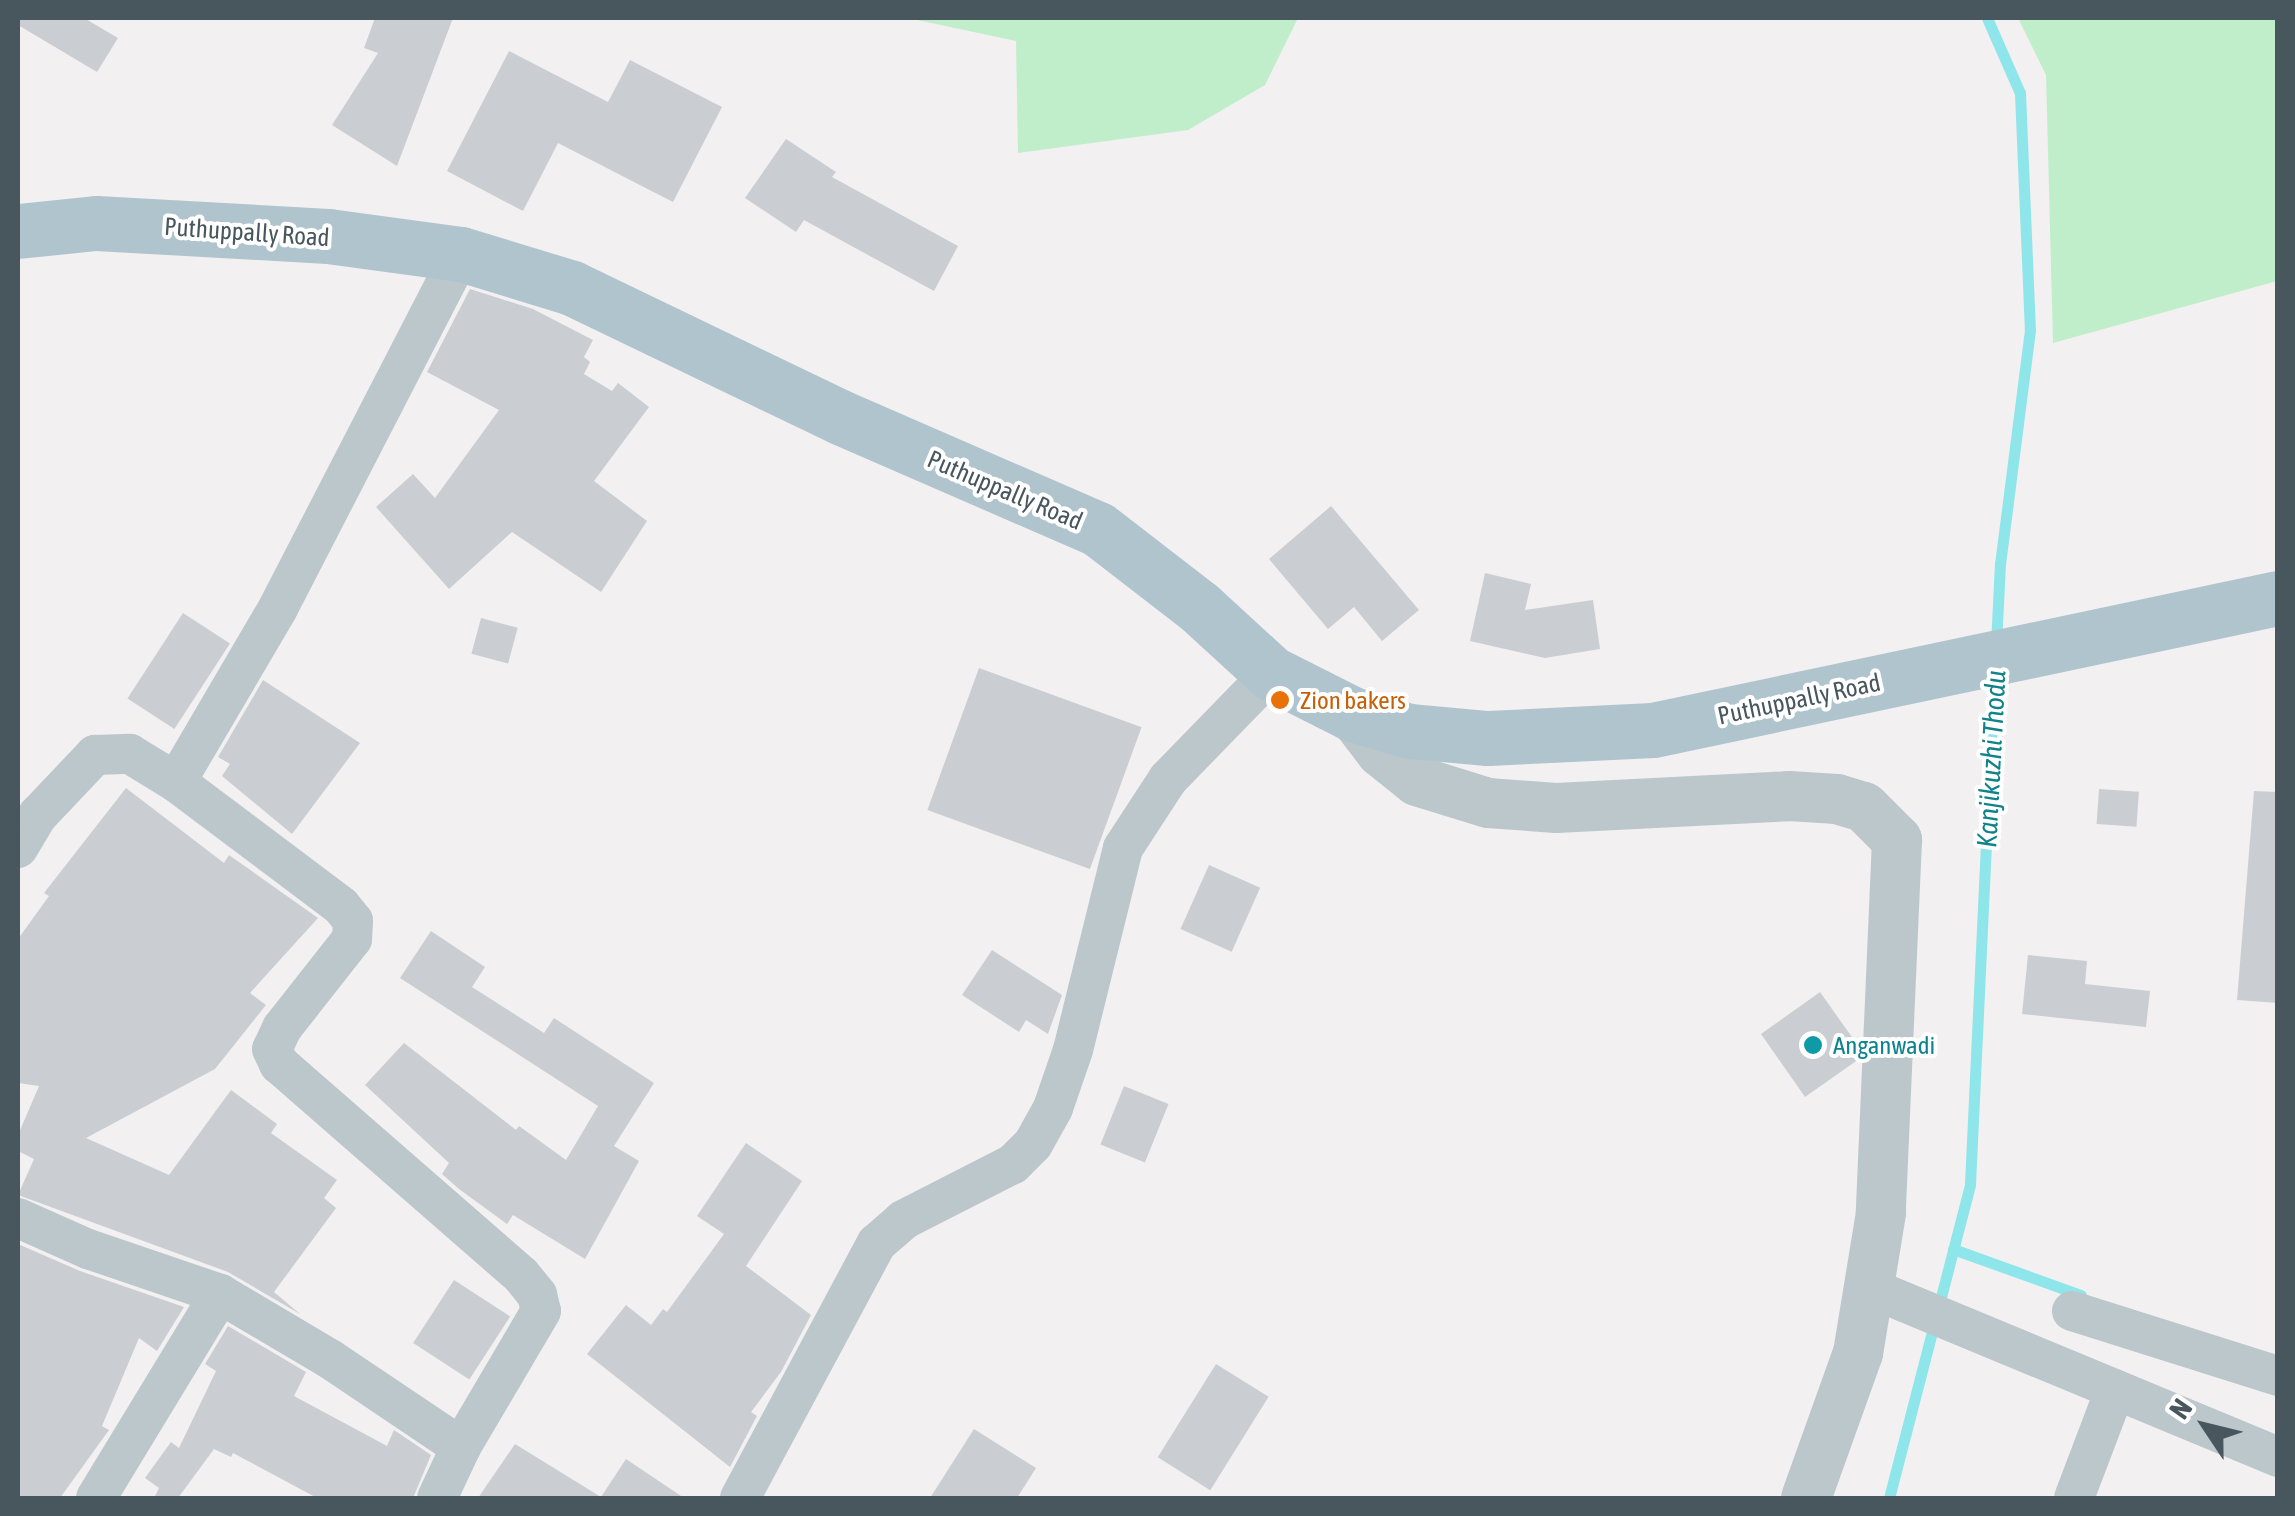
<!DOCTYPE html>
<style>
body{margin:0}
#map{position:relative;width:2295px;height:1516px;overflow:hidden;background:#f2f0f0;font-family:"Asap Condensed",sans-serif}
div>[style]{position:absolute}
.green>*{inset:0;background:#c0eeca}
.stream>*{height:11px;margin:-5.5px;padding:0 5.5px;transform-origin:5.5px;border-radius:5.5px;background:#8ee5ea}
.building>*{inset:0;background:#caced2;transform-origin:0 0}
.minor>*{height:40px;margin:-20px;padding:0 20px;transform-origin:20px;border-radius:20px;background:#bcc7cc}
.tertiary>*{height:50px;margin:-25px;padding:0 25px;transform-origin:25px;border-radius:25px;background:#bcc7cc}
.primary>*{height:55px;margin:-27.5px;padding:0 27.5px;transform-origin:27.5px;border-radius:27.5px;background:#b0c4ce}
.dots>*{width:28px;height:28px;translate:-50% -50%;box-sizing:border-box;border:5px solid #fff;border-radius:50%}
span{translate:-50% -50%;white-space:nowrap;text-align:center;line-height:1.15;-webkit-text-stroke:8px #fff;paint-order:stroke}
.street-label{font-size:25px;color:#48565d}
.food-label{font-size:25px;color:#c56008}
.left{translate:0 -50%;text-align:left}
.culture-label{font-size:25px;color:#0d838f}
.water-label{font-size:28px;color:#10838a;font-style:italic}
.frame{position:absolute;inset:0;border:20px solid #48565d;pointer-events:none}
.north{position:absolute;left:2155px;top:1376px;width:100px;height:100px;-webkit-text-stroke:8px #fff;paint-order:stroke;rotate:305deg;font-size:28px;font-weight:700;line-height:40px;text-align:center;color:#48565d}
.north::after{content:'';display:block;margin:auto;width:35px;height:45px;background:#48565d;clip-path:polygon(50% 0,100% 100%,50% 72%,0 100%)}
</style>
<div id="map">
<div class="green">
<i style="clip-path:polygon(908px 18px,1298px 18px,1265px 85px,1188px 130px,1018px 153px,1016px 41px)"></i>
<i style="clip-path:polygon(2018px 18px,2277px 18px,2277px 281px,2053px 343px,2046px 75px)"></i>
</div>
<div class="stream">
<i style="left:1987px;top:18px;width:82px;rotate:66.3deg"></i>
<i style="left:2020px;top:93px;width:237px;rotate:87.6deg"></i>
<i style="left:2030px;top:330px;width:235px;rotate:97.3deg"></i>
<i style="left:2000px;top:563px;width:81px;rotate:92.8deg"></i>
<i style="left:1953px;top:1249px;width:136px;rotate:19.8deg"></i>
<i style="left:1889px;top:1498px;width:324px;rotate:-75.5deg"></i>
<i style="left:1970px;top:1184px;width:512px;rotate:-87.31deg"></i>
</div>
<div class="building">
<i style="clip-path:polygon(18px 18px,84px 18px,118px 38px,97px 72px,18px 25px)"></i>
<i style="clip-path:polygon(375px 18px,453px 18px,397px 166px,332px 125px,378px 53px,364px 48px)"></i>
<i style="clip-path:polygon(509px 51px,608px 102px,630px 60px,722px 107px,673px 202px,558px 143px,523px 211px,447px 171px)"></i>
<i style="clip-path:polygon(786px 139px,836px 172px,832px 177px,958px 246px,934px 291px,804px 220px,796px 232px,745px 198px)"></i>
<i style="clip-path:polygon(470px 289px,533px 309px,593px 340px,584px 357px,590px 362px,584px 374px,612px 391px,618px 383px,649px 407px,594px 481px,647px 521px,601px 592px,512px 532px,449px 589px,376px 507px,413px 474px,435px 498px,499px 410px,427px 372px)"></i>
<i style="clip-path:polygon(1331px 506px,1419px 610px,1382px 641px,1354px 607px,1328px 629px,1269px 559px)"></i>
<i style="clip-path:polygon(1485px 573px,1531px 584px,1525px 610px,1593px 600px,1600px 649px,1545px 658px,1470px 641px)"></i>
<i style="left:183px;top:613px;width:56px;height:102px;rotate:33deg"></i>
<i style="left:481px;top:618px;width:38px;height:37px;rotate:15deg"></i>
<i style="left:979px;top:668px;width:173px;height:151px;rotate:20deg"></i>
<i style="clip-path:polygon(263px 680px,360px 743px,292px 834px,222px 776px,230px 764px,218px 757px)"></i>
<i style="clip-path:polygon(126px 788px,224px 863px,229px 855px,318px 918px,250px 993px,266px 1005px,215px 1069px,86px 1138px,169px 1175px,231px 1090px,277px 1124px,271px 1133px,337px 1180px,324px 1198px,336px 1208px,274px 1292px,300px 1314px,228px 1272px,18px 1195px,34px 1159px,18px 1151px,18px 1135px,39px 1086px,18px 1083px,18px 939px,49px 896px,44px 893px)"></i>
<i style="left:2099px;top:789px;width:40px;height:35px;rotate:4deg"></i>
<i style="clip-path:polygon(2254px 791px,2278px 792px,2278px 1003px,2237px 1000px)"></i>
<i style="left:1209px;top:865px;width:56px;height:70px;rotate:24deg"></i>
<i style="clip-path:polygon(431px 931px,485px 967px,472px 987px,544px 1033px,554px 1018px,654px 1083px,614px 1146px,639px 1161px,585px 1259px,513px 1215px,507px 1224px,459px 1189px,442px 1174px,449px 1163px,365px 1085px,404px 1043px,516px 1130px,519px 1126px,566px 1160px,598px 1106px,400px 978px)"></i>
<i style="clip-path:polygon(992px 950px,1062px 995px,1048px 1034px,1026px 1020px,1019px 1032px,962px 995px)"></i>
<i style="clip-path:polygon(2028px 955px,2087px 961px,2085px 984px,2150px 991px,2146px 1027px,2022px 1014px)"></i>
<i style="clip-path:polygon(1820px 992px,1859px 1047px,1859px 1059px,1805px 1097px,1761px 1034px)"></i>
<i style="left:1124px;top:1086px;width:48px;height:63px;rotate:22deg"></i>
<i style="clip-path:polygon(746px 1143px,802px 1181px,746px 1266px,811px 1315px,781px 1372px,751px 1412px,757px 1416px,730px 1467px,587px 1354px,626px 1305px,651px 1325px,663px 1309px,667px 1312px,724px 1234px,697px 1216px)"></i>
<i style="clip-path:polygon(18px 1244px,80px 1271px,184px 1307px,157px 1351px,139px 1338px,102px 1426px,109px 1430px,60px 1498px,18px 1498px)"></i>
<i style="left:454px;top:1280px;width:67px;height:75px;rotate:33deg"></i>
<i style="clip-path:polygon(228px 1326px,306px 1372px,294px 1396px,387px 1446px,394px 1430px,431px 1455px,413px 1498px,317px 1498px,233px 1453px,231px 1457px,214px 1449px,178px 1498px,154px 1498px,159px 1488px,145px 1478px,171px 1442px,179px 1448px,216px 1371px,205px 1364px)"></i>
<i style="left:1216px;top:1364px;width:62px;height:110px;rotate:32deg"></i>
<i style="clip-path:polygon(974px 1429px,1036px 1468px,1017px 1498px,930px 1498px)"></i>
<i style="clip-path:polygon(515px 1444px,601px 1497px,626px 1459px,684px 1498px,478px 1498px)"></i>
</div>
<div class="minor">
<i style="left:176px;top:782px;width:202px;rotate:-59.6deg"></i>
<i style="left:278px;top:608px;width:399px;rotate:-62.7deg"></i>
<i style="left:18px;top:848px;width:39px;rotate:-59deg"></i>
<i style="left:38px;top:815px;width:83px;rotate:-46.5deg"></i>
<i style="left:95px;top:755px;width:35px;rotate:-2deg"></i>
<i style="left:130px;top:754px;width:54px;rotate:31.3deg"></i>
<i style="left:176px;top:782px;width:206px;rotate:36.9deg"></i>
<i style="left:341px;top:906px;width:19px;rotate:51deg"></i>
<i style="left:353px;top:921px;width:18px;rotate:93deg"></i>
<i style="left:352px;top:939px;width:113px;rotate:128.2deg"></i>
<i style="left:282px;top:1028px;width:23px;rotate:115deg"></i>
<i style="left:272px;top:1049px;width:17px;rotate:65deg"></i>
<i style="left:279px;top:1064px;width:321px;rotate:41.1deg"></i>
<i style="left:521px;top:1275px;width:26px;rotate:51deg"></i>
<i style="left:537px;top:1295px;width:16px;rotate:76deg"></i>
<i style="left:541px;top:1311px;width:158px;rotate:120.5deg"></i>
<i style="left:461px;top:1447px;width:56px;rotate:115.2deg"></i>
<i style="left:18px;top:1218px;width:77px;rotate:23.9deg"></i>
<i style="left:88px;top:1249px;width:139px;rotate:18.8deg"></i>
<i style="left:220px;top:1294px;width:128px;rotate:30.6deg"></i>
<i style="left:330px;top:1359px;width:158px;rotate:33.9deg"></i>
<i style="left:1868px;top:1287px;width:444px;rotate:22.5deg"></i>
<i style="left:2072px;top:1311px;width:216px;rotate:17.5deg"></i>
<i style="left:96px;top:1498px;width:239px;rotate:-58.7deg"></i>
<i style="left:740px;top:1498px;width:289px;rotate:-61.8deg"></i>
<i style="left:877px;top:1243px;width:35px;rotate:-41deg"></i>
<i style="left:903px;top:1220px;width:123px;rotate:-27deg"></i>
<i style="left:1013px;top:1164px;width:28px;rotate:-45deg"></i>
<i style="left:1033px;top:1144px;width:41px;rotate:-60.9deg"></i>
<i style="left:1053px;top:1108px;width:61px;rotate:-71deg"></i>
<i style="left:1073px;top:1050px;width:208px;rotate:-76.1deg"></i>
<i style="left:1123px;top:848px;width:82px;rotate:-56.9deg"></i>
<i style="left:1168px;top:779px;width:148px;rotate:-45.8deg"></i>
<i style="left:2074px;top:1498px;width:116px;rotate:-69.2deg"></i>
</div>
<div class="tertiary">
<i style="left:1352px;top:714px;width:48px;rotate:52.7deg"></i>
<i style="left:1381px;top:752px;width:46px;rotate:38.9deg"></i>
<i style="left:1417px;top:781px;width:74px;rotate:17.2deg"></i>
<i style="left:1488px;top:803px;width:68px;rotate:4.2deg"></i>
<i style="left:1556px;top:808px;width:233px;rotate:-2.9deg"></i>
<i style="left:1789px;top:796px;width:48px;rotate:3.6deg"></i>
<i style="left:1837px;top:799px;width:28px;rotate:17deg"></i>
<i style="left:1864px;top:807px;width:47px;rotate:45deg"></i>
<i style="left:1897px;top:840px;width:373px;rotate:92.5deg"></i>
<i style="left:1881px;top:1213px;width:142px;rotate:99.3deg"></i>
<i style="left:1858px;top:1353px;width:154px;rotate:109.7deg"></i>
</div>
<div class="primary">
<i style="left:18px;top:231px;width:78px;rotate:-5.9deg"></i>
<i style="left:96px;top:223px;width:232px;rotate:3.2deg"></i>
<i style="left:328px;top:236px;width:134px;rotate:7.7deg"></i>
<i style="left:461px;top:254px;width:116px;rotate:17deg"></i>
<i style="left:572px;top:288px;width:297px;rotate:25.7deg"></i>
<i style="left:840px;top:417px;width:281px;rotate:23.5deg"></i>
<i style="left:1098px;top:529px;width:128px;rotate:37.7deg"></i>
<i style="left:1199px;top:607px;width:98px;rotate:42.5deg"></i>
<i style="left:1271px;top:673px;width:91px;rotate:26.8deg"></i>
<i style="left:1352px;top:714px;width:59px;rotate:16.6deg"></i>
<i style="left:1409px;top:731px;width:79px;rotate:5.1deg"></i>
<i style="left:1488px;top:738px;width:165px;rotate:-2.8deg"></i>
<i style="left:1653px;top:730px;width:639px;rotate:-11.93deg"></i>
</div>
<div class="dots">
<i style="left:1280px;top:700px;background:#e8710a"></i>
<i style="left:1813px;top:1045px;background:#0f9aa8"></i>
</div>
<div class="street-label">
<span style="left:247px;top:232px;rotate:4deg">Puthuppally Road</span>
<span style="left:1005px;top:490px;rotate:23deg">Puthuppally Road</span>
<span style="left:1799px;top:699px;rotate:-12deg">Puthuppally Road</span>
</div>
<div class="food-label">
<span class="left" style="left:1300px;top:700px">Zion bakers</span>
</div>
<div class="culture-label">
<span class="left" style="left:1833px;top:1045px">Anganwadi</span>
</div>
<div class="water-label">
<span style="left:1991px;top:759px;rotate:-87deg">Kanjikuzhi Thodu</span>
</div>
<div class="frame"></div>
<div class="north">N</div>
</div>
